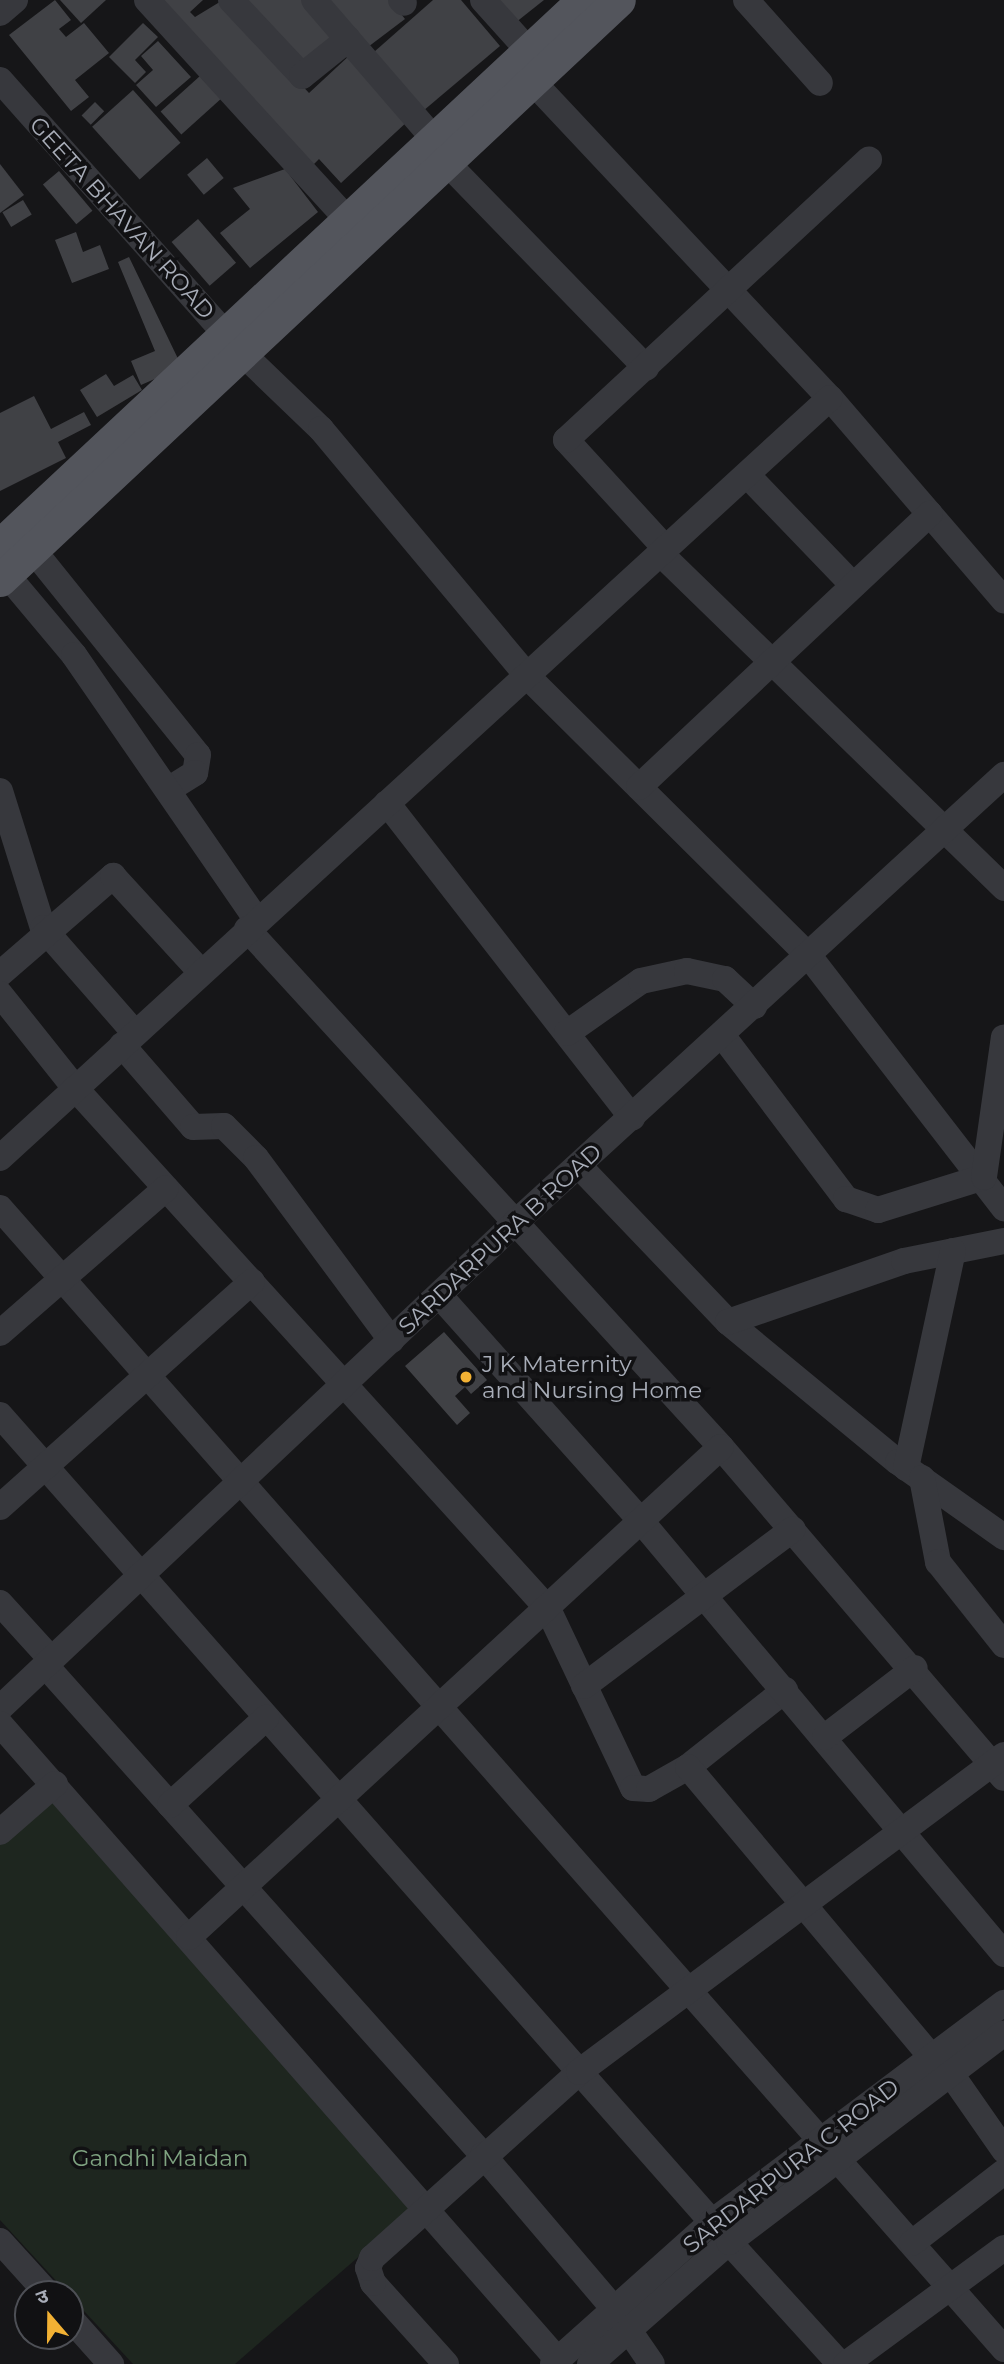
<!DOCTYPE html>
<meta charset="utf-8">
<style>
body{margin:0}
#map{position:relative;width:1004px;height:2364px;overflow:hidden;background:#161618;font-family:Montserrat,"Noto Sans Devanagari",sans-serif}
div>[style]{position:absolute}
.green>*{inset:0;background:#1e261f}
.building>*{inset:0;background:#404145;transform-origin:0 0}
.minor>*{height:26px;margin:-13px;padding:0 13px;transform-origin:13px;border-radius:13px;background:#37383d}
.major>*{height:33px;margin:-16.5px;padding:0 16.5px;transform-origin:16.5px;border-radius:16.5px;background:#53555c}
.dots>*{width:19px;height:19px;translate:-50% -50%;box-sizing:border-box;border:4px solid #111113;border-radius:50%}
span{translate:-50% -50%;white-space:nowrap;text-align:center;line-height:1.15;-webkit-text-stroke:7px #111113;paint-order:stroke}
.street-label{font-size:23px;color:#a8adb8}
.poi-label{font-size:23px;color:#a8adb8}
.left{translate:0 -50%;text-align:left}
.park-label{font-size:23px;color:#7fa381}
.north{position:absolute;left:14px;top:2280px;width:70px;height:70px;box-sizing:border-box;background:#111113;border:2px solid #4d4f55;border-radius:50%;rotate:340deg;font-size:19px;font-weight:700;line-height:28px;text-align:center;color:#a8adb8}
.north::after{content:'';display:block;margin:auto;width:24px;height:32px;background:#f2b134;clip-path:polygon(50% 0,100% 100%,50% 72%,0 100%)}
</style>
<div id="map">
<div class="green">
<i style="clip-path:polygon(43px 1788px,416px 2207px,235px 2364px,133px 2364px,0 2220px,0 1825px)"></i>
</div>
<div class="building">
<i style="clip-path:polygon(55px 0,71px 20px,59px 29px,66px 37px,84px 23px,109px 53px,75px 80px,89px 97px,71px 111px,9px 35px)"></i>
<i style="clip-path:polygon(60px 0,106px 0,81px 23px)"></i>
<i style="clip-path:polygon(160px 0,203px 0,190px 12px,195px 17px,223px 0,309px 93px,351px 54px,409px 120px,341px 183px,319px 159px,312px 166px)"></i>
<i style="clip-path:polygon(239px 0,303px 0,340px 42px,303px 74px)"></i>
<i style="clip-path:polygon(324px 0,390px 0,405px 19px,364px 50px)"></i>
<i style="clip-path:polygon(433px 0,461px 0,500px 46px,423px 111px,374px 52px)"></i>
<i style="clip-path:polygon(496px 0,544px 0,515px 23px)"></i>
<i style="clip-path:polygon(143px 23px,158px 37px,135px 60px,146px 72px,135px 83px,109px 57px)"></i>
<i style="clip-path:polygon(158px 41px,191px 77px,156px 107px,136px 85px,153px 70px,141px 56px)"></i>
<i style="left:200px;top:76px;width:31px;height:53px;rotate:48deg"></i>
<i style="left:133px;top:90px;width:71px;height:55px;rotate:48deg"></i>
<i style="left:95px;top:102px;width:13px;height:19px;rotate:45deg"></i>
<i style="left:207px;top:158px;width:26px;height:26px;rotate:50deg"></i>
<i style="clip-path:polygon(0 164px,24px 195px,0 213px)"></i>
<i style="clip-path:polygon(285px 169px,318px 212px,250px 268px,220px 233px,250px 209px,233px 188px)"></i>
<i style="left:59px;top:171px;width:52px;height:21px;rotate:50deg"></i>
<i style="left:23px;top:200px;width:17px;height:24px;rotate:59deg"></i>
<i style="left:198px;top:219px;width:58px;height:35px;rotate:49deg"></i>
<i style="clip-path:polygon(76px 232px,83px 252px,100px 245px,109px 269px,72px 283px,55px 240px)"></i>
<i style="clip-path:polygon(129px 257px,182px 367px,141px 385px,131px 361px,155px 351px,118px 262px)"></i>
<i style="clip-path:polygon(106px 374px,114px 386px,133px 375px,142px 390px,97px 417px,80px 390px)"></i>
<i style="clip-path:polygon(34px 396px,51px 429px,84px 412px,91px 425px,58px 442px,66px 458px,0 491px,0 413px)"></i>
<i style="clip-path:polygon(444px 1332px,487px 1380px,471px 1394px,465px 1387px,455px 1396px,470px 1413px,457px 1425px,405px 1366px)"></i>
</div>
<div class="minor">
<i style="left:147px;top:0;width:297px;rotate:47.6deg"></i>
<i style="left:231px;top:0;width:104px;rotate:46.9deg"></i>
<i style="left:302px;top:76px;width:59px;rotate:-38.8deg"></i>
<i style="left:314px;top:0;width:184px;rotate:49.2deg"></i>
<i style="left:401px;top:0;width:4px;rotate:45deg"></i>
<i style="left:483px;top:0;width:67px;rotate:48deg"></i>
<i style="left:746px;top:0;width:111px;rotate:48.3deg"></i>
<i style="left:0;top:13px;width:20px;rotate:-41deg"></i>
<i style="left:0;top:80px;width:368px;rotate:48.4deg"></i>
<i style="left:244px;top:355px;width:107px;rotate:43.9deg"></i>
<i style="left:321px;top:429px;width:323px;rotate:50.1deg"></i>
<i style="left:528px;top:677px;width:396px;rotate:44.8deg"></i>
<i style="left:809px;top:956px;width:319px;rotate:52.3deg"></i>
<i style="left:532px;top:81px;width:435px;rotate:46.8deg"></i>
<i style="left:830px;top:398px;width:267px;rotate:49.3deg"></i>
<i style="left:446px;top:162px;width:287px;rotate:45.8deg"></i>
<i style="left:747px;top:475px;width:153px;rotate:46.1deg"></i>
<i style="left:666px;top:549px;width:148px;rotate:-132.5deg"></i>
<i style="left:566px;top:440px;width:413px;rotate:-42.8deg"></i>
<i style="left:33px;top:550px;width:263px;rotate:51.2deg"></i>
<i style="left:198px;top:755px;width:18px;rotate:99deg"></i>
<i style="left:195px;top:773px;width:32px;rotate:148deg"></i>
<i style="left:661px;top:554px;width:479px;rotate:44.2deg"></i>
<i style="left:6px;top:574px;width:106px;rotate:50deg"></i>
<i style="left:74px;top:655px;width:322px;rotate:55.4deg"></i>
<i style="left:639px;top:787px;width:399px;rotate:-43.2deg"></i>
<i style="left:0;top:791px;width:144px;rotate:72.6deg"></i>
<i style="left:43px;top:928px;width:140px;rotate:48.8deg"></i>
<i style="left:387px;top:803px;width:399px;rotate:52.1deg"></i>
<i style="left:247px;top:929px;width:702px;rotate:47.54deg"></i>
<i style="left:721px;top:1447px;width:435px;rotate:49.5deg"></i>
<i style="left:0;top:974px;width:150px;rotate:-40.9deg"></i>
<i style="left:113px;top:876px;width:130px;rotate:47.5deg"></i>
<i style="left:0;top:994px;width:120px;rotate:51.4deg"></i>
<i style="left:75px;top:1088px;width:704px;rotate:47.76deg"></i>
<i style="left:548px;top:1609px;width:198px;rotate:64.6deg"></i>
<i style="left:633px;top:1788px;width:16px;rotate:4deg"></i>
<i style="left:649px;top:1789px;width:45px;rotate:-29.4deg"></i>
<i style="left:688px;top:1767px;width:124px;rotate:-38.4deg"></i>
<i style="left:567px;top:1033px;width:90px;rotate:-35.1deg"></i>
<i style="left:641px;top:981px;width:47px;rotate:-12.3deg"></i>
<i style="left:687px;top:971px;width:39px;rotate:12deg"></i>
<i style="left:725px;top:979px;width:40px;rotate:43deg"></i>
<i style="left:722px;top:1035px;width:206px;rotate:52.9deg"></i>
<i style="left:846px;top:1199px;width:34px;rotate:19deg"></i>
<i style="left:878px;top:1210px;width:111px;rotate:-17.3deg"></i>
<i style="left:984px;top:1177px;width:141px;rotate:-81.9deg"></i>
<i style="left:122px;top:1045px;width:108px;rotate:49.1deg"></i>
<i style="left:193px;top:1127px;width:31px;rotate:-2deg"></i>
<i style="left:224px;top:1126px;width:45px;rotate:45deg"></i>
<i style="left:256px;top:1158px;width:227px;rotate:53.4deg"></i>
<i style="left:0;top:1158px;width:1125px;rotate:-42.48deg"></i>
<i style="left:579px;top:1166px;width:216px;rotate:46.3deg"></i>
<i style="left:728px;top:1322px;width:220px;rotate:39.5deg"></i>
<i style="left:898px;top:1462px;width:130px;rotate:35.3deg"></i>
<i style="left:0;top:1208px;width:1520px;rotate:48.65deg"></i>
<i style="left:439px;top:1295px;width:303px;rotate:48.2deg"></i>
<i style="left:641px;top:1521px;width:565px;rotate:50.03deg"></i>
<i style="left:728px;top:1322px;width:186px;rotate:-19.1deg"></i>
<i style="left:904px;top:1261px;width:102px;rotate:-11.3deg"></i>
<i style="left:0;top:1333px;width:220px;rotate:-41.1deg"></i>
<i style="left:0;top:1415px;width:1076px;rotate:48.58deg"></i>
<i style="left:906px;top:1468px;width:222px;rotate:-77.8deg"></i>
<i style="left:922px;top:1478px;width:86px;rotate:79.2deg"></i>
<i style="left:938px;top:1562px;width:106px;rotate:51.5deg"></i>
<i style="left:0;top:1507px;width:338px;rotate:-41.8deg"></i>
<i style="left:0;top:1603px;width:76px;rotate:47.7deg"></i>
<i style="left:45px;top:1665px;width:657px;rotate:48.21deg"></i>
<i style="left:483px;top:2155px;width:204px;rotate:49.6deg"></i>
<i style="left:584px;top:1686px;width:261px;rotate:-36.9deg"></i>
<i style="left:0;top:1708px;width:709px;rotate:-43.29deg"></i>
<i style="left:516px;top:1222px;width:662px;rotate:-42.49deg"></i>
<i style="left:0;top:1724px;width:846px;rotate:48.74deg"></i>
<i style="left:825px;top:1737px;width:113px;rotate:-37.5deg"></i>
<i style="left:688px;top:1767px;width:380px;rotate:50deg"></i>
<i style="left:170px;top:1805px;width:130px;rotate:-42.2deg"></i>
<i style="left:0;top:1832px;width:73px;rotate:-41.1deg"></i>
<i style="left:189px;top:1937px;width:723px;rotate:-42.65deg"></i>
<i style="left:951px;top:2074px;width:93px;rotate:55.1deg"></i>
<i style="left:0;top:2241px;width:72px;rotate:47.8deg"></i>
<i style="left:729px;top:2242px;width:165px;rotate:47.7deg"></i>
<i style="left:912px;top:2243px;width:116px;rotate:-37.7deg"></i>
<i style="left:70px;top:2318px;width:62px;rotate:48.3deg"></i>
<i style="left:628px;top:2329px;width:42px;rotate:55.6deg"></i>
<i style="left:446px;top:2364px;width:109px;rotate:-132deg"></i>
<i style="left:373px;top:2283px;width:16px;rotate:-108deg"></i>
<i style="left:368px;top:2268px;width:11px;rotate:-68deg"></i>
<i style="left:372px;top:2258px;width:278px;rotate:-41.9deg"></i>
<i style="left:579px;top:2072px;width:530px;rotate:-36.72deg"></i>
<i style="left:553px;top:2364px;width:213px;rotate:-41.8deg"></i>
<i style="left:712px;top:2222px;width:365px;rotate:-36.9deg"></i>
<i style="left:590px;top:2364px;width:185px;rotate:-41.3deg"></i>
<i style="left:729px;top:2242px;width:345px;rotate:-37.2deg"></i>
<i style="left:846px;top:2364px;width:196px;rotate:-36.3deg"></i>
</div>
<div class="major">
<i style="left:0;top:545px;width:798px;rotate:-43.07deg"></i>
<i style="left:0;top:580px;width:848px;rotate:-43.14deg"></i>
</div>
<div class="dots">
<i style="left:466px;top:1377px;background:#f2b134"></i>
</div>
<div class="street-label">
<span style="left:122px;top:218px;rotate:48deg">GEETA BHAVAN ROAD</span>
<span style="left:500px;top:1239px;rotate:-43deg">SARDARPURA B ROAD</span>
<span style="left:791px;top:2166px;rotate:-38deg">SARDARPURA C ROAD</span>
</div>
<div class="poi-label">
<span class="left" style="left:482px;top:1377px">J K Maternity<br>and Nursing Home</span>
</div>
<div class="park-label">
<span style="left:160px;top:2158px">Gandhi Maidan</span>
</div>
<div class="north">उ</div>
</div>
